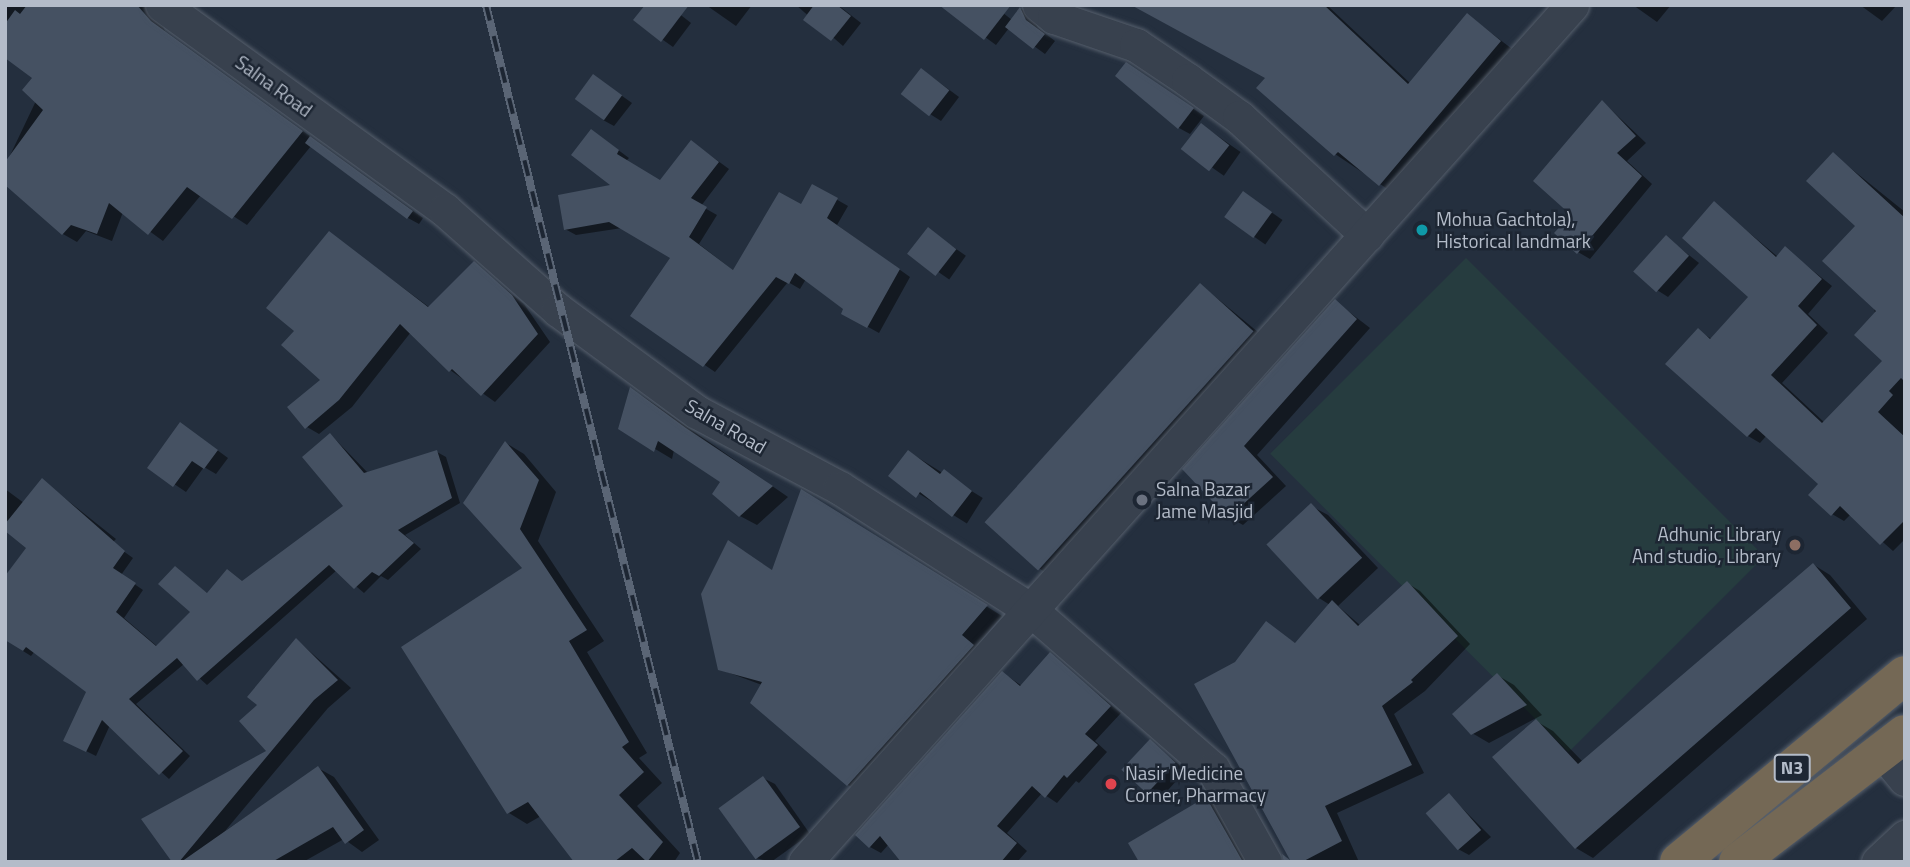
<!DOCTYPE html>
<style>
body{margin:0}
#map{position:relative;width:1910px;height:867px;overflow:hidden;background:#242f3e;font-family:"Titillium Web",sans-serif}
div>[style]{position:absolute}
.green>*{inset:0;background:#263c3f;transform-origin:0 0}
.shadow>*{inset:0;background:#0007;transform-origin:0 0}
.building>*{inset:0;background:#455162;transform-origin:0 0}
.roads{filter:drop-shadow(0 0 2px #565f6c) drop-shadow(0 0 2px #565f6c)}
.street>*{height:33px;margin:-16.5px;padding:0 16.5px;transform-origin:16.5px;border-radius:16.5px;background:#38414e}
.highway>*{height:38px;margin:-19px;padding:0 19px;transform-origin:19px;border-radius:19px;background:#746855}
.rail>*{height:8px;margin-top:-4px;transform-origin:0;background:repeating-linear-gradient(90deg,#1d2633 0 16px,#5a6575 0 32px);box-sizing:border-box;border-block:2px solid #5a6575}
.dots>*{width:19px;height:19px;translate:-50% -50%;box-sizing:border-box;border:4px solid #1d2633;border-radius:50%}
span{translate:-50% -50%;white-space:nowrap;text-align:center;line-height:1.15;-webkit-text-stroke:5px #1d2633;paint-order:stroke}
.shield-label span{padding:2px 5px;background:#1d2633;border:2px solid;border-radius:5px;-webkit-text-stroke-width:0}
.shield-label{font-size:18px;color:#b4bcc9;font-weight:700}
.street-label{font-size:19px;color:#b4bcc9}
.poi-label{font-size:19px;color:#b4bcc9}
.left{translate:0 -50%;text-align:left}
.right{translate:-100% -50%;text-align:right}
.frame{position:absolute;inset:0;border:7px solid #b4bcc9;pointer-events:none}
</style>
<div id="map">
<div class="green">
<i style="left:1466px;top:258px;width:422px;height:277px;rotate:45deg"></i>
</div>
<div class="shadow">
<i style="clip-path:polygon(5px 5px,154px 5px,165px 31px,423px 218px,419px 224px,408px 218px,311px 146px,247px 225px,201px 195px,163px 241px,123px 212px,112px 241px,86px 231px,77px 242px,63px 234px,5px 166px,44px 84px,5px 56px)"></i>
<i style="clip-path:polygon(668px 5px,691px 23px,673px 47px,635px 20px)"></i>
<i style="clip-path:polygon(706px 5px,752px 5px,736px 26px)"></i>
<i style="clip-path:polygon(796px 5px,838px 5px,861px 23px,843px 46px)"></i>
<i style="clip-path:polygon(993px 5px,1012px 20px,1021px 9px,1032px 15px,1038px 28px,1055px 41px,1045px 54px,1009px 28px,996px 45px,959px 18px)"></i>
<i style="clip-path:polygon(1310px 5px,1329px 7px,1411px 84px,1468px 15px,1512px 49px,1392px 192px,1335px 154px,1268px 78px)"></i>
<i style="clip-path:polygon(1633px 5px,1671px 5px,1657px 22px)"></i>
<i style="clip-path:polygon(1860px 5px,1897px 5px,1882px 21px)"></i>
<i style="clip-path:polygon(1139px 71px,1204px 116px,1190px 134px,1179px 128px)"></i>
<i style="clip-path:polygon(594px 76px,632px 103px,614px 126px,603px 120px)"></i>
<i style="clip-path:polygon(932px 77px,959px 97px,941px 121px,930px 114px)"></i>
<i style="clip-path:polygon(1603px 102px,1646px 143px,1627px 161px,1652px 184px,1590px 259px,1578px 252px,1573px 215px)"></i>
<i style="left:1202px;top:125px;width:47px;height:29px;rotate:35deg"></i>
<i style="clip-path:polygon(602px 138px,629px 158px,626px 161px,661px 182px,692px 142px,729px 169px,701px 206px,717px 215px,699px 244px,734px 271px,801px 206px,813px 186px,848px 206px,837px 225px,910px 277px,879px 333px,843px 313px,846px 309px,806px 279px,800px 289px,788px 282px,715px 372px,633px 316px,672px 257px,622px 228px,576px 235px,565px 229px,614px 186px)"></i>
<i style="clip-path:polygon(1833px 154px,1905px 212px,1905px 539px,1893px 551px,1851px 514px,1844px 521px,1832px 514px,1821px 484px,1767px 435px,1760px 443px,1748px 436px,1698px 331px,1712px 339px,1750px 296px,1715px 204px,1778px 257px,1786px 249px,1832px 286px,1808px 314px,1828px 333px,1782px 383px,1825px 423px,1885px 361px,1857px 226px)"></i>
<i style="left:1244px;top:193px;width:47px;height:30px;rotate:35deg"></i>
<i style="left:929px;top:230px;width:45px;height:29px;rotate:35deg"></i>
<i style="clip-path:polygon(329px 233px,429px 307px,474px 263px,524px 304px,550px 342px,495px 402px,450px 370px,411px 332px,352px 407px,319px 434px,307px 427px,323px 380px,296px 330px)"></i>
<i style="clip-path:polygon(1666px 237px,1699px 263px,1668px 297px,1657px 290px)"></i>
<i style="clip-path:polygon(1201px 285px,1270px 342px,1053px 577px,1037px 567px)"></i>
<i style="clip-path:polygon(1335px 301px,1370px 328px,1257px 455px,1286px 486px,1243px 525px,1229px 517px,1185px 469px)"></i>
<i style="clip-path:polygon(631px 389px,647px 399px,788px 497px,757px 525px,740px 516px,723px 481px,674px 450px,672px 459px,620px 428px)"></i>
<i style="clip-path:polygon(331px 435px,368px 473px,437px 452px,446px 457px,460px 503px,405px 535px,421px 549px,388px 580px,381px 576px,364px 593px,337px 570px,207px 685px,184px 664px,136px 704px,190px 756px,169px 779px,110px 725px,96px 756px,74px 745px,89px 692px,35px 651px,31px 656px,23px 651px,5px 635px,29px 547px,5px 518px,5px 489px,24px 503px,42px 480px,116px 539px,112px 543px,133px 558px,121px 575px,143px 590px,124px 618px,158px 647px,192px 611px,175px 568px,208px 594px,243px 582px,346px 507px)"></i>
<i style="clip-path:polygon(198px 436px,228px 458px,216px 474px,204px 467px,186px 492px,149px 467px)"></i>
<i style="clip-path:polygon(506px 443px,524px 454px,556px 492px,538px 541px,604px 641px,587px 652px,647px 753px,639px 758px,662px 783px,637px 806px,680px 853px,674px 862px,576px 862px,541px 816px,527px 824px,509px 813px,524px 568px)"></i>
<i style="left:909px;top:452px;width:87px;height:30px;rotate:32deg"></i>
<i style="clip-path:polygon(817px 500px,1002px 616px,977px 645px,988px 655px,864px 794px,848px 785px,762px 685px,719px 669px,744px 551px,773px 571px)"></i>
<i style="clip-path:polygon(1311px 506px,1328px 515px,1378px 568px,1338px 606px,1361px 626px,1407px 583px,1420px 591px,1470px 644px,1425px 691px,1394px 714px,1424px 773px,1337px 813px,1359px 862px,1284px 862px,1284px 857px,1292px 861px,1236px 663px,1266px 623px,1296px 644px,1330px 605px,1319px 598px)"></i>
<i style="clip-path:polygon(1814px 565px,1830px 575px,1867px 619px,1593px 858px,1576px 848px,1536px 721px,1553px 731px,1583px 762px)"></i>
<i style="clip-path:polygon(297px 640px,351px 688px,328px 708px,225px 831px,318px 768px,334px 777px,379px 840px,362px 852px,344px 839px,303px 862px,174px 862px,268px 751px,260px 705px)"></i>
<i style="clip-path:polygon(1050px 655px,1121px 713px,1095px 741px,1107px 752px,1079px 783px,1076px 781px,1057px 803px,1042px 793px,1007px 833px,1027px 851px,1017px 862px,903px 862px,889px 844px,881px 853px,870px 847px,1003px 673px,1022px 686px)"></i>
<i style="clip-path:polygon(1497px 675px,1514px 685px,1542px 715px,1489px 743px,1472px 733px)"></i>
<i style="clip-path:polygon(1150px 742px,1186px 770px,1160px 799px,1149px 792px)"></i>
<i style="clip-path:polygon(763px 778px,775px 784px,810px 834px,771px 862px,756px 858px)"></i>
<i style="clip-path:polygon(1449px 795px,1491px 837px,1469px 855px,1458px 849px)"></i>
<i style="clip-path:polygon(1206px 799px,1219px 806px,1251px 862px,1141px 862px)"></i>
</div>
<div class="building">
<i style="clip-path:polygon(27px 5px,137px 5px,151px 21px,303px 131px,232px 219px,187px 187px,148px 235px,109px 203px,97px 234px,71px 225px,62px 235px,5px 185px,5px 162px,43px 110px,22px 90px,32px 78px,5px 58px,5px 24px,15px 10px,20px 14px)"></i>
<i style="clip-path:polygon(645px 5px,689px 5px,661px 42px,633px 20px)"></i>
<i style="clip-path:polygon(814px 5px,837px 5px,851px 16px,831px 41px,803px 20px)"></i>
<i style="clip-path:polygon(939px 5px,1011px 5px,984px 40px)"></i>
<i style="clip-path:polygon(1131px 5px,1324px 5px,1408px 84px,1467px 13px,1501px 41px,1379px 186px,1338px 152px,1334px 156px,1256px 88px,1265px 78px)"></i>
<i style="clip-path:polygon(1020px 7px,1026px 20px,1045px 34px,1033px 49px,1005px 27px)"></i>
<i style="clip-path:polygon(1126px 62px,1194px 108px,1178px 129px,1115px 76px)"></i>
<i style="left:921px;top:68px;width:36px;height:33px;rotate:38deg"></i>
<i style="left:593px;top:74px;width:36px;height:31px;rotate:36deg"></i>
<i style="clip-path:polygon(1602px 100px,1636px 136px,1617px 153px,1642px 176px,1577px 254px,1554px 233px,1571px 215px,1533px 181px)"></i>
<i style="left:1201px;top:123px;width:36px;height:33px;rotate:38deg"></i>
<i style="clip-path:polygon(591px 129px,619px 150px,617px 154px,660px 180px,691px 140px,719px 162px,691px 198px,707px 207px,689px 237px,733px 270px,779px 192px,801px 204px,812px 184px,838px 198px,827px 218px,900px 269px,867px 328px,841px 314px,843px 309px,795px 273px,789px 284px,776px 277px,703px 367px,630px 316px,670px 258px,609px 222px,564px 230px,558px 195px,610px 185px,571px 155px)"></i>
<i style="clip-path:polygon(310px 136px,413px 211px,407px 219px,305px 143px)"></i>
<i style="clip-path:polygon(1833px 152px,1905px 218px,1905px 382px,1901px 378px,1889px 391px,1893px 395px,1878px 412px,1905px 437px,1905px 520px,1880px 545px,1840px 506px,1831px 516px,1808px 495px,1818px 484px,1756px 428px,1747px 437px,1665px 364px,1698px 328px,1710px 339px,1748px 297px,1682px 238px,1714px 201px,1776px 257px,1785px 246px,1822px 279px,1798px 306px,1817px 325px,1771px 375px,1822px 423px,1882px 361px,1854px 335px,1876px 311px,1822px 261px,1855px 226px,1806px 181px)"></i>
<i style="left:1243px;top:191px;width:36px;height:32px;rotate:36deg"></i>
<i style="left:928px;top:227px;width:36px;height:34px;rotate:38deg"></i>
<i style="clip-path:polygon(329px 231px,428px 307px,474px 261px,512px 295px,538px 334px,481px 396px,452px 369px,449px 372px,400px 324px,339px 400px,305px 429px,287px 407px,320px 380px,281px 345px,294px 331px,266px 308px)"></i>
<i style="left:1666px;top:235px;width:31px;height:49px;rotate:42deg"></i>
<i style="left:1200px;top:283px;width:72px;height:322px;rotate:42deg"></i>
<i style="clip-path:polygon(1335px 299px,1357px 319px,1244px 446px,1273px 477px,1228px 518px,1182px 469px)"></i>
<i style="clip-path:polygon(630px 387px,686px 428px,773px 486px,739px 517px,712px 494px,720px 482px,658px 441px,654px 452px,618px 429px)"></i>
<i style="clip-path:polygon(180px 422px,218px 450px,204px 469px,192px 461px,173px 487px,147px 468px)"></i>
<i style="clip-path:polygon(330px 433px,364px 473px,437px 450px,452px 498px,398px 530px,414px 543px,379px 576px,372px 572px,354px 589px,329px 565px,197px 681px,177px 658px,129px 699px,183px 751px,159px 775px,102px 720px,86px 752px,63px 741px,86px 692px,26px 647px,23px 651px,5px 640px,5px 576px,26px 548px,5px 531px,5px 524px,42px 478px,125px 551px,113px 568px,136px 583px,116px 612px,156px 646px,190px 612px,158px 584px,175px 566px,207px 593px,227px 569px,242px 581px,343px 506px,302px 457px)"></i>
<i style="clip-path:polygon(505px 441px,539px 480px,520px 529px,587px 630px,569px 641px,629px 742px,622px 747px,644px 772px,619px 795px,663px 842px,647px 862px,632px 848px,614px 862px,574px 862px,528px 802px,507px 814px,401px 647px,522px 568px,463px 503px)"></i>
<i style="clip-path:polygon(908px 450px,940px 474px,944px 469px,972px 491px,952px 517px,920px 492px,916px 498px,888px 476px)"></i>
<i style="clip-path:polygon(801px 489px,988px 605px,962px 635px,974px 645px,847px 786px,750px 703px,762px 682px,718px 670px,701px 594px,728px 540px,772px 570px)"></i>
<i style="left:1311px;top:503px;width:75px;height:61px;rotate:47deg"></i>
<i style="clip-path:polygon(1813px 563px,1851px 608px,1575px 849px,1492px 757px,1536px 719px,1578px 764px)"></i>
<i style="clip-path:polygon(1407px 581px,1458px 636px,1411px 680px,1413px 682px,1382px 706px,1412px 765px,1325px 806px,1342px 841px,1302px 862px,1284px 862px,1282px 854px,1290px 860px,1194px 684px,1235px 662px,1266px 621px,1295px 643px,1332px 600px,1358px 626px)"></i>
<i style="clip-path:polygon(296px 638px,338px 680px,314px 700px,179px 862px,172px 862px,141px 819px,266px 751px,239px 721px,257px 705px,247px 697px)"></i>
<i style="clip-path:polygon(1050px 652px,1111px 706px,1085px 734px,1098px 745px,1067px 778px,1064px 775px,1045px 798px,1032px 786px,997px 826px,1017px 843px,1001px 862px,901px 862px,880px 836px,869px 848px,855px 835px,1002px 671px,1020px 686px)"></i>
<i style="clip-path:polygon(1497px 673px,1527px 705px,1471px 735px,1452px 714px)"></i>
<i style="left:1150px;top:739px;width:35px;height:42px;rotate:43deg"></i>
<i style="clip-path:polygon(318px 766px,364px 830px,345px 844px,333px 827px,272px 862px,181px 862px)"></i>
<i style="left:763px;top:776px;width:63px;height:55px;rotate:54deg"></i>
<i style="left:1449px;top:793px;width:49px;height:31px;rotate:49deg"></i>
<i style="clip-path:polygon(1206px 797px,1243px 862px,1139px 862px,1128px 843px)"></i>
</div>
<div class="roads">
<div class="street">
<i style="left:162px;top:5px;width:349px;rotate:35.9deg"></i>
<i style="left:445px;top:210px;width:151px;rotate:41.5deg"></i>
<i style="left:558px;top:310px;width:172px;rotate:36.3deg"></i>
<i style="left:697px;top:412px;width:162px;rotate:28deg"></i>
<i style="left:840px;top:488px;width:228px;rotate:32.6deg"></i>
<i style="left:1032px;top:611px;width:240px;rotate:41.1deg"></i>
<i style="left:1213px;top:769px;width:107px;rotate:60.8deg"></i>
<i style="left:1039px;top:5px;width:19px;rotate:39deg"></i>
<i style="left:1054px;top:17px;width:87px;rotate:18.9deg"></i>
<i style="left:1136px;top:45px;width:63px;rotate:33.9deg"></i>
<i style="left:1188px;top:80px;width:63px;rotate:36deg"></i>
<i style="left:1239px;top:117px;width:174px;rotate:42.7deg"></i>
<i style="left:1882px;top:751px;width:36px;rotate:51deg"></i>
<i style="left:805px;top:862px;width:1150px;rotate:-48.17deg"></i>
<i style="left:1878px;top:862px;width:37px;rotate:-43deg"></i>
</div>
<div class="highway">
<i style="left:1679px;top:862px;width:293px;rotate:-39.6deg"></i>
<i style="left:1738px;top:862px;width:210px;rotate:-37.5deg"></i>
</div>
</div>
<div class="rail">
<i style="left:486px;top:5px;width:883px;rotate:76.11deg"></i>
</div>
<div class="dots">
<i style="left:1422px;top:230px;background:#0f9aa8"></i>
<i style="left:1142px;top:500px;background:#6b7280"></i>
<i style="left:1795px;top:545px;background:#8d6e63"></i>
<i style="left:1111px;top:784px;background:#e0444e"></i>
</div>
<div class="shield-label">
<span style="left:1792px;top:768px">N3</span>
</div>
<div class="street-label">
<span style="left:274px;top:86px;rotate:36deg">Salna Road</span>
<span style="left:726px;top:426px;rotate:30deg">Salna Road</span>
</div>
<div class="poi-label">
<span class="left" style="left:1436px;top:230px">Mohua Gachtola),<br>Historical landmark</span>
<span class="left" style="left:1156px;top:500px">Salna Bazar<br>Jame Masjid</span>
<span class="right" style="left:1781px;top:545px">Adhunic Library<br>And studio, Library</span>
<span class="left" style="left:1125px;top:784px">Nasir Medicine<br>Corner, Pharmacy</span>
</div>
<div class="frame"></div>
</div>
